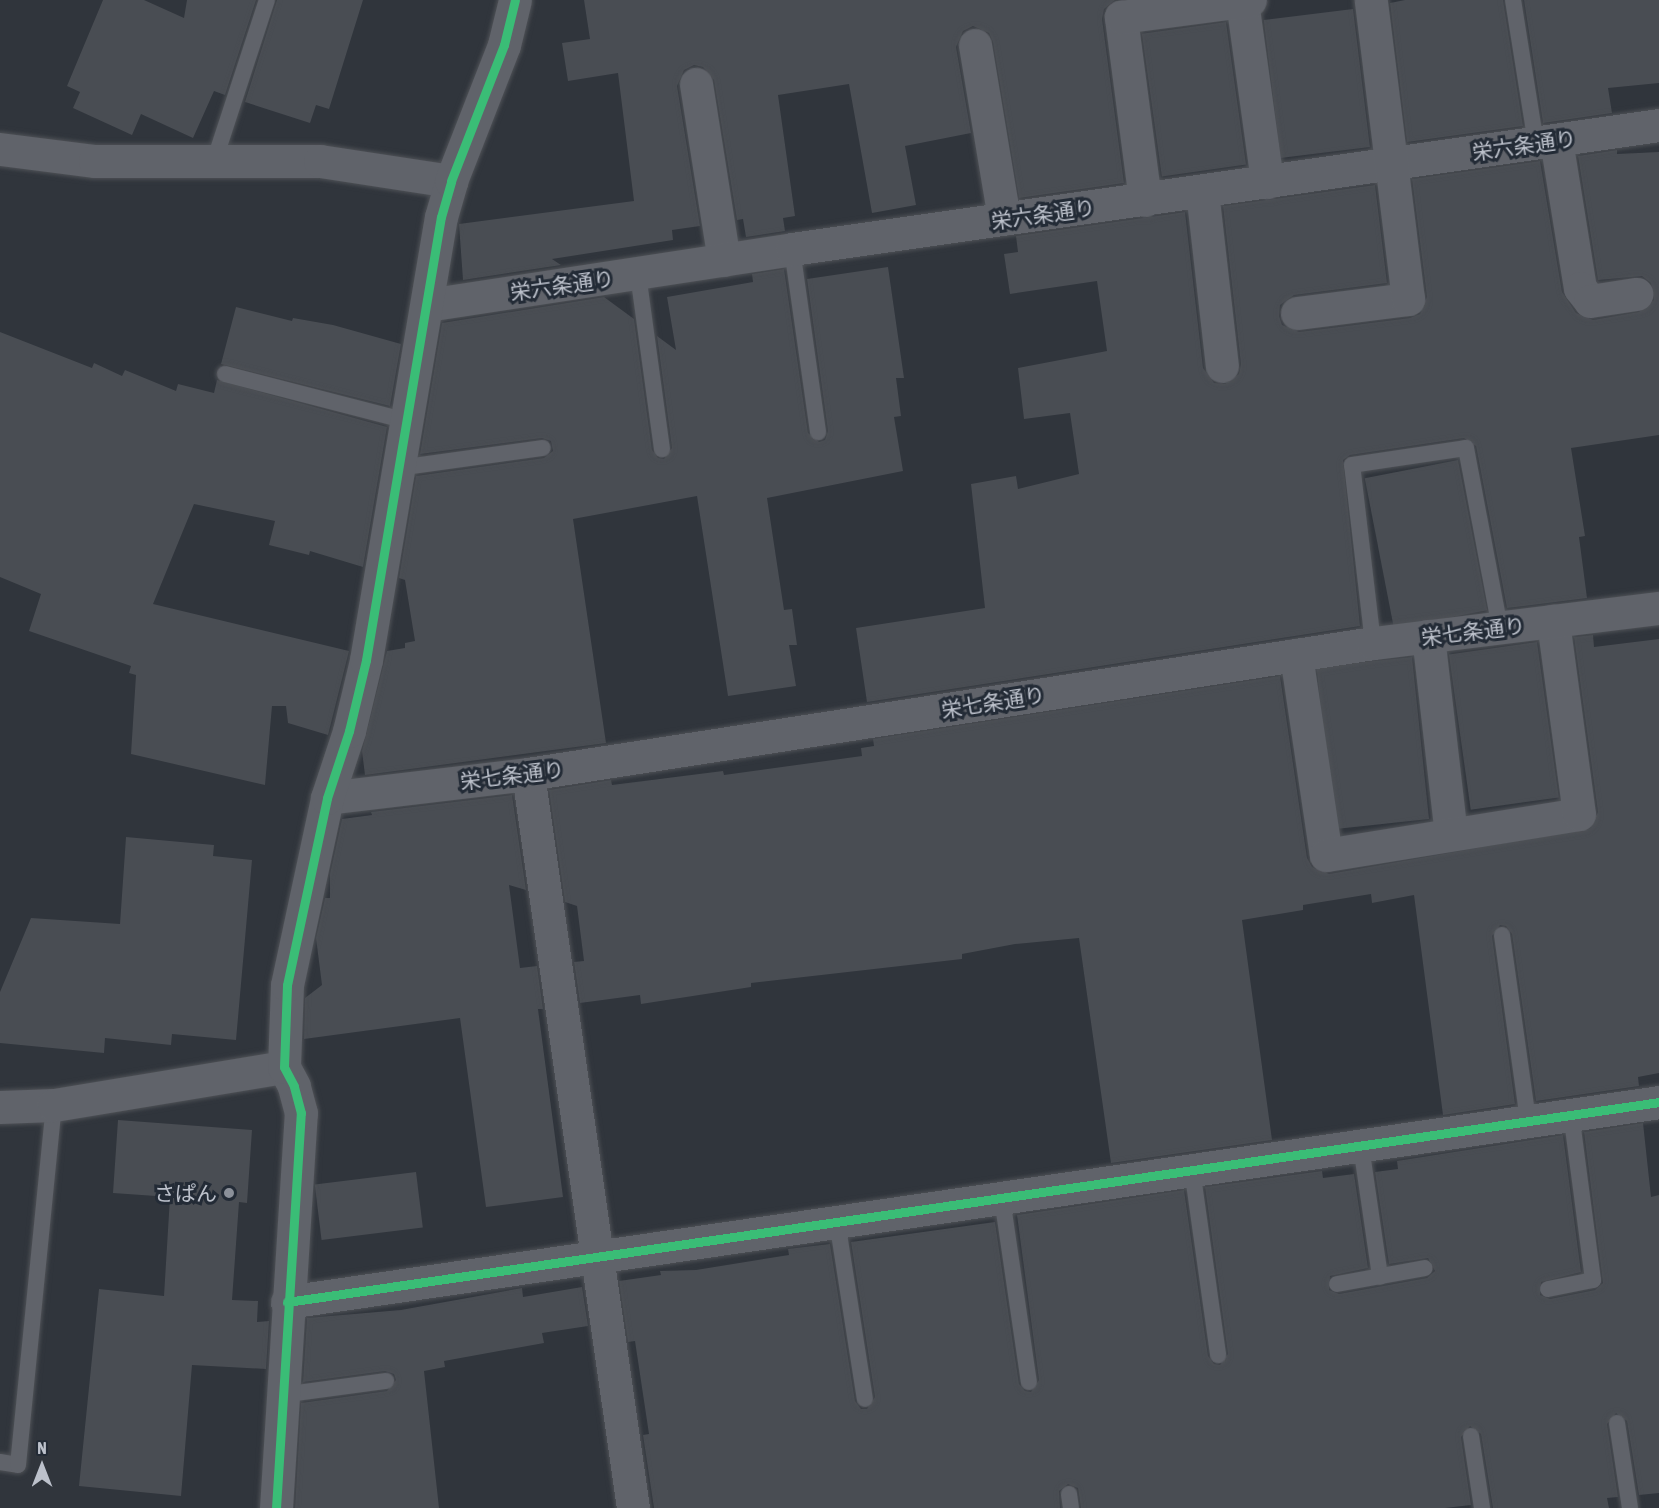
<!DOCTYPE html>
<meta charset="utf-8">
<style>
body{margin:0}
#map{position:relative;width:1659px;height:1508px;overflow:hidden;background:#30353c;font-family:"Asap Condensed","Noto Sans JP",sans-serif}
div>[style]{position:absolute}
.building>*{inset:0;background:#494d53;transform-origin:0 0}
.roads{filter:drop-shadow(0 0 2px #4e5156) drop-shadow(0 0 2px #4e5156)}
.service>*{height:16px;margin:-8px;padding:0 8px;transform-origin:8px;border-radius:8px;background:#60636a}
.minor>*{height:33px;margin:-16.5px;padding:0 16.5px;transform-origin:16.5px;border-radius:16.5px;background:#60636a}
.cycleway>*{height:9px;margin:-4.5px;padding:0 4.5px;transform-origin:4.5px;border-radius:4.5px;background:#3abd76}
.dots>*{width:16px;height:16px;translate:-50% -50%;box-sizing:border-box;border:3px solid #232b36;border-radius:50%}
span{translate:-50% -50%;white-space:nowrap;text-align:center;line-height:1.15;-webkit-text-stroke:6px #232b36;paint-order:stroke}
.street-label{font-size:21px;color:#bcc1cb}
.poi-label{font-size:21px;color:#bcc1cb}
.right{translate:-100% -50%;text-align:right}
.north{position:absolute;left:12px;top:1436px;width:60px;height:60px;-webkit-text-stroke:4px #232b36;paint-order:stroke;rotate:0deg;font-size:16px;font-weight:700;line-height:24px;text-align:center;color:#bcc1cb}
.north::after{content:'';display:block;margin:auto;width:21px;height:27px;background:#bcc1cb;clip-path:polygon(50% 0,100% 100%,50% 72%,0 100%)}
</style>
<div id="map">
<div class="building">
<i style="clip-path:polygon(103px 0,144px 0,184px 18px,187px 0,256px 0,225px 95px,214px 91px,193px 138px,141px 114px,132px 135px,73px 108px,80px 92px,67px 86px)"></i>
<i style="clip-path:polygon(277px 0,363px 0,329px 109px,316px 105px,310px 123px,245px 102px)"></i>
<i style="clip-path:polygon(584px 0,1115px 0,1104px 9px,1102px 19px,1124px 183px,1019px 198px,993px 42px,989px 33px,973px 26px,963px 31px,956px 47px,971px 133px,905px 146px,916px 205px,872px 213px,849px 84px,778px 95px,795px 216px,783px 218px,785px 231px,746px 237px,743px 219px,737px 220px,714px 80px,703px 67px,694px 65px,684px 70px,677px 86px,700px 226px,672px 230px,673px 240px,552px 259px,561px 265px,463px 280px,459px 224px,634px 201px,618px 73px,568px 81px,562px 43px,590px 39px)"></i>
<i style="clip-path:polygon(1405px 0,1503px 0,1523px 126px,1407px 142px,1390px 3px)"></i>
<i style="clip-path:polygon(1524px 0,1659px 0,1659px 83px,1608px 88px,1612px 113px,1543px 123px)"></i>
<i style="left:1353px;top:9px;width:139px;height:90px;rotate:83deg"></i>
<i style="left:1226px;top:22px;width:144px;height:85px;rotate:82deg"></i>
<i style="clip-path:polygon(1617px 150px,1617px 154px,1659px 152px,1659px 435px,1571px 448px,1585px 536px,1579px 537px,1587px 598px,1507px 608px,1476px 446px,1464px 438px,1350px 455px,1343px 460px,1360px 626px,867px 702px,856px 628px,985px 608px,971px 484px,1016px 476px,1018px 489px,1079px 474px,1070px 413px,1024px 419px,1018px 368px,1107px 351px,1097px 281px,1010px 294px,1004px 254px,1018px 252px,1016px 236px,1185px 212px,1203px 368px,1214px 383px,1225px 384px,1239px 374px,1241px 364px,1223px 206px,1375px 185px,1387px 283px,1294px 295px,1280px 305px,1279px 316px,1282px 325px,1299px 332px,1410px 318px,1420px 314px,1427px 297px,1412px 179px,1540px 161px,1562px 292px,1576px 313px,1593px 320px,1639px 312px,1654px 300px,1651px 283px,1642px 276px,1598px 280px,1578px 156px)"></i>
<i style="clip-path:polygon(888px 267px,904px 378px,896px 378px,901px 416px,894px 417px,903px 471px,767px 498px,784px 610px,792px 609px,797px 645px,789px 645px,796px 686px,728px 696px,697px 496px,573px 519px,606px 743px,365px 775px,362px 751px,387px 651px,405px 648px,405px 643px,415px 641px,405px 580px,399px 578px,416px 476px,544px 458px,553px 451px,551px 441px,542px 438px,420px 454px,442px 323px,604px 297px,634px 319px,652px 450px,658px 458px,664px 459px,672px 448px,657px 336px,676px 350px,667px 297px,753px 282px,752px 274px,784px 269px,808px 433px,819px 442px,825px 440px,828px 431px,807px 279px)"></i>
<i style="clip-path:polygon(236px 307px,292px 321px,293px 318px,333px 325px,401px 344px,390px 406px,221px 364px)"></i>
<i style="clip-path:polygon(0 332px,92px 368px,94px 363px,122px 376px,125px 370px,176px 391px,178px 384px,214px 393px,217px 380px,387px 427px,363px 567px,310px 551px,309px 555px,269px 545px,275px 521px,194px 504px,153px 604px,349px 651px,328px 735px,288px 723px,286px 706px,272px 706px,265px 785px,131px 754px,136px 675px,129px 673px,131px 666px,29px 631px,41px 594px,0 577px)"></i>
<i style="left:1458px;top:460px;width:153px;height:95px;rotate:79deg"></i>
<i style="clip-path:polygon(1593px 635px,1594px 647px,1659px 639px,1659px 1073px,1638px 1077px,1639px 1086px,1536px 1101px,1512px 934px,1506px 926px,1500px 925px,1492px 936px,1515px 1104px,1443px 1115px,1414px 895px,1372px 903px,1371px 894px,1303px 905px,1303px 910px,1242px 920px,1272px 1140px,1111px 1163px,1079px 938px,1015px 944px,962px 954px,962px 959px,751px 983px,751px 987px,641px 1004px,640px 995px,580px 1003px,574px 962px,584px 961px,577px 906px,565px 902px,549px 790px,611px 780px,612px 785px,723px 771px,724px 775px,862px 756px,861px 748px,874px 746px,873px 739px,1280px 676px,1307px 858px,1312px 867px,1329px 874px,1591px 828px,1598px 812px,1574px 637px)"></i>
<i style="left:1537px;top:642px;width:157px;height:89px;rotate:82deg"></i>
<i style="left:1412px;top:657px;width:163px;height:96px;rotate:84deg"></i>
<i style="clip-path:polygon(512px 795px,526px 890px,509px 885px,520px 968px,537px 966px,543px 1009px,538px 1009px,563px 1197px,486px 1207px,460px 1018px,304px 1039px,305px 998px,322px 985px,316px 938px,325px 898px,330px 898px,330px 874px,342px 819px,372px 815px,371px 812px)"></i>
<i style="clip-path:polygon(126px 837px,214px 845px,213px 856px,252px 860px,236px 1040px,172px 1034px,171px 1045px,105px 1038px,104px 1053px,0 1043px,0 992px,31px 918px,120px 924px)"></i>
<i style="clip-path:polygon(118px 1120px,252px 1130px,247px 1203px,239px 1202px,232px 1300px,258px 1301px,257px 1322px,269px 1321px,266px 1369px,192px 1365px,181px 1496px,79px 1486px,99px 1289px,164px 1296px,170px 1197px,113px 1193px)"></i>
<i style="clip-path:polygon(1643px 1123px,1651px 1197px,1659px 1195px,1659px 1493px,1639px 1495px,1627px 1421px,1616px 1413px,1607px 1424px,1618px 1497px,1607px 1498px,1609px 1508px,1493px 1508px,1481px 1434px,1470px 1426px,1461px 1437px,1471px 1505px,1445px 1508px,1081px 1508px,1078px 1488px,1068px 1484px,1059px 1491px,1060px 1508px,654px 1508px,643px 1435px,649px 1434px,635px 1341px,628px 1342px,619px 1281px,661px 1275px,660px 1271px,696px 1270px,789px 1255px,788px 1249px,830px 1244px,855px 1401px,861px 1409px,867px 1409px,875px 1397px,851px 1242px,995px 1222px,1019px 1384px,1025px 1391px,1031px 1392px,1039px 1380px,1017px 1215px,1184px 1190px,1208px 1356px,1214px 1364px,1220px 1365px,1228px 1354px,1205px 1187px,1322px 1171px,1323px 1178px,1354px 1174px,1368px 1268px,1330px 1276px,1329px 1290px,1339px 1294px,1427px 1278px,1435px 1271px,1428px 1258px,1389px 1264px,1375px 1172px,1398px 1169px,1397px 1161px,1563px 1135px,1581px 1272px,1541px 1282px,1540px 1295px,1550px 1299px,1595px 1290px,1603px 1283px,1584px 1132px)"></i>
<i style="left:416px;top:1172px;width:56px;height:102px;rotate:83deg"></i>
<i style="clip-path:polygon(582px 1287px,588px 1326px,542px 1333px,544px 1343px,444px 1361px,445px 1367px,424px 1371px,439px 1508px,295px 1508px,301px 1403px,387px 1391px,396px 1380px,394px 1374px,385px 1371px,303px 1382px,307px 1318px,401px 1310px,522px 1288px,523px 1297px)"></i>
</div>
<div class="roads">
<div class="service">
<i style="left:1513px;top:0;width:145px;rotate:80.9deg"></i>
<i style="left:214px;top:162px;width:170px;rotate:-71.9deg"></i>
<i style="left:792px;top:249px;width:185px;rotate:81.9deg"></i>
<i style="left:638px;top:274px;width:177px;rotate:82.2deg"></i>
<i style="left:225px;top:374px;width:188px;rotate:14.5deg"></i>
<i style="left:398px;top:468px;width:146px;rotate:-7.9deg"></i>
<i style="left:1373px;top:643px;width:179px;rotate:-96.7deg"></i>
<i style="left:1352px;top:465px;width:115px;rotate:-8.5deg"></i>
<i style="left:1466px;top:448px;width:183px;rotate:79.3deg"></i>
<i style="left:1502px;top:935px;width:188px;rotate:82deg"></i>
<i style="left:1361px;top:1146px;width:132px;rotate:81.7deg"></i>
<i style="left:1192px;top:1169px;width:188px;rotate:82deg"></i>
<i style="left:1002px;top:1198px;width:186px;rotate:81.7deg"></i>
<i style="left:837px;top:1221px;width:180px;rotate:81.1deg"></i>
<i style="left:1337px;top:1284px;width:89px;rotate:-10.3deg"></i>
<i style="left:1548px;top:1289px;width:46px;rotate:-11.3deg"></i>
<i style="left:1593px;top:1280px;width:167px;rotate:-97.5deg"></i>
<i style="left:281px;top:1395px;width:106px;rotate:-7.6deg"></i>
<i style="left:1617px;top:1423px;width:86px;rotate:81.3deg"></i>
<i style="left:1471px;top:1436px;width:73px;rotate:81.3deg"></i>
<i style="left:0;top:1462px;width:18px;rotate:9deg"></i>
<i style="left:18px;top:1465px;width:362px;rotate:-84.3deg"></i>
<i style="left:1069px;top:1494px;width:14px;rotate:82deg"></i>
</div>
<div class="minor">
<i style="left:1242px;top:1px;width:183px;rotate:82.1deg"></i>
<i style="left:975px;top:45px;width:176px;rotate:80.5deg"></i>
<i style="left:696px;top:84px;width:178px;rotate:81deg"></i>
<i style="left:1556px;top:140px;width:150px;rotate:80.8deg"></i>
<i style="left:1580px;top:288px;width:16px;rotate:52deg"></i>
<i style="left:1590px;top:301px;width:47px;rotate:-8.7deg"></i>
<i style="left:0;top:149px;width:96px;rotate:7.2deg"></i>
<i style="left:95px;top:161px;width:225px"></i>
<i style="left:320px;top:161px;width:133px;rotate:8.7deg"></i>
<i style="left:1202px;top:191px;width:176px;rotate:83.5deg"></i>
<i style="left:1145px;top:200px;width:185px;rotate:-97.5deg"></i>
<i style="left:1121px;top:17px;width:130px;rotate:-7.5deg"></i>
<i style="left:427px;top:305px;width:369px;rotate:-8.7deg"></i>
<i style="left:792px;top:249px;width:876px;rotate:-8.14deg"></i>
<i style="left:1297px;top:313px;width:112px;rotate:-7.2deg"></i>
<i style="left:1408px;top:299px;width:301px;rotate:-97.1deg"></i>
<i style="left:1428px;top:636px;width:199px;rotate:83.4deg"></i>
<i style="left:1296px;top:655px;width:202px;rotate:81.5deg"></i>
<i style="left:1326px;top:855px;width:256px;rotate:-9.2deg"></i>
<i style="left:1579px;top:814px;width:195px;rotate:-97.7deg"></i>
<i style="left:528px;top:774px;width:741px;rotate:81.86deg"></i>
<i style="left:327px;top:798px;width:202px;rotate:-6.8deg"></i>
<i style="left:528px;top:774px;width:855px;rotate:-8.81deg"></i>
<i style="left:1373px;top:643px;width:288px;rotate:-7deg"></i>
<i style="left:0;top:1107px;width:54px;rotate:-2.1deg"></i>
<i style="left:54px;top:1105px;width:233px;rotate:-9.4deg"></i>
<i style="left:287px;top:1302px;width:1387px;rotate:-8.29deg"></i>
<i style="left:276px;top:1508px;width:396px;rotate:-86.4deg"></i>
<i style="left:301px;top:1113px;width:28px;rotate:-105deg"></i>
<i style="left:294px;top:1086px;width:21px;rotate:-118deg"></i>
<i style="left:284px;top:1067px;width:82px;rotate:-87.9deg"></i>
<i style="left:287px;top:985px;width:191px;rotate:-77.9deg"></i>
<i style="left:327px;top:798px;width:71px;rotate:-71.8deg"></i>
<i style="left:349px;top:731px;width:73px;rotate:-76.5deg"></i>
<i style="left:366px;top:660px;width:449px;rotate:-80.4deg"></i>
<i style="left:441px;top:217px;width:37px;rotate:-74deg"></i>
<i style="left:451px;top:181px;width:146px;rotate:-68.7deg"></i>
<i style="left:504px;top:45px;width:46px;rotate:-76.3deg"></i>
</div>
</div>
<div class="cycleway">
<i style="left:287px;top:1302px;width:1387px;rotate:-8.29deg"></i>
<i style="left:276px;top:1508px;width:396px;rotate:-86.4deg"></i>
<i style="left:301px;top:1113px;width:28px;rotate:-105deg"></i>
<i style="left:294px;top:1086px;width:21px;rotate:-118deg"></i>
<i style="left:284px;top:1067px;width:82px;rotate:-87.9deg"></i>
<i style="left:287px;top:985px;width:191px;rotate:-77.9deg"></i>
<i style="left:327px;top:798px;width:71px;rotate:-71.8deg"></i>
<i style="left:349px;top:731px;width:73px;rotate:-76.5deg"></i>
<i style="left:366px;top:660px;width:449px;rotate:-80.4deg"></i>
<i style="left:441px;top:217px;width:37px;rotate:-74deg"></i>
<i style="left:451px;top:181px;width:146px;rotate:-68.7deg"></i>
<i style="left:504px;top:45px;width:46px;rotate:-76.3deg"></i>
</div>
<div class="dots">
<i style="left:229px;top:1193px;background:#8b9099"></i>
</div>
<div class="street-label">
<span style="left:1524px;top:145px;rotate:-8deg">栄六条通り</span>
<span style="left:1043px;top:214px;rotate:-8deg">栄六条通り</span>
<span style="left:562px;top:285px;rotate:-8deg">栄六条通り</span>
<span style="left:1473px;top:631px;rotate:-7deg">栄七条通り</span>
<span style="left:993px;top:702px;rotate:-9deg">栄七条通り</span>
<span style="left:512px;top:775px;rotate:-7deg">栄七条通り</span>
</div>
<div class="poi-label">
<span class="right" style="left:217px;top:1193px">さぱん</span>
</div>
<div class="north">N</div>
</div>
